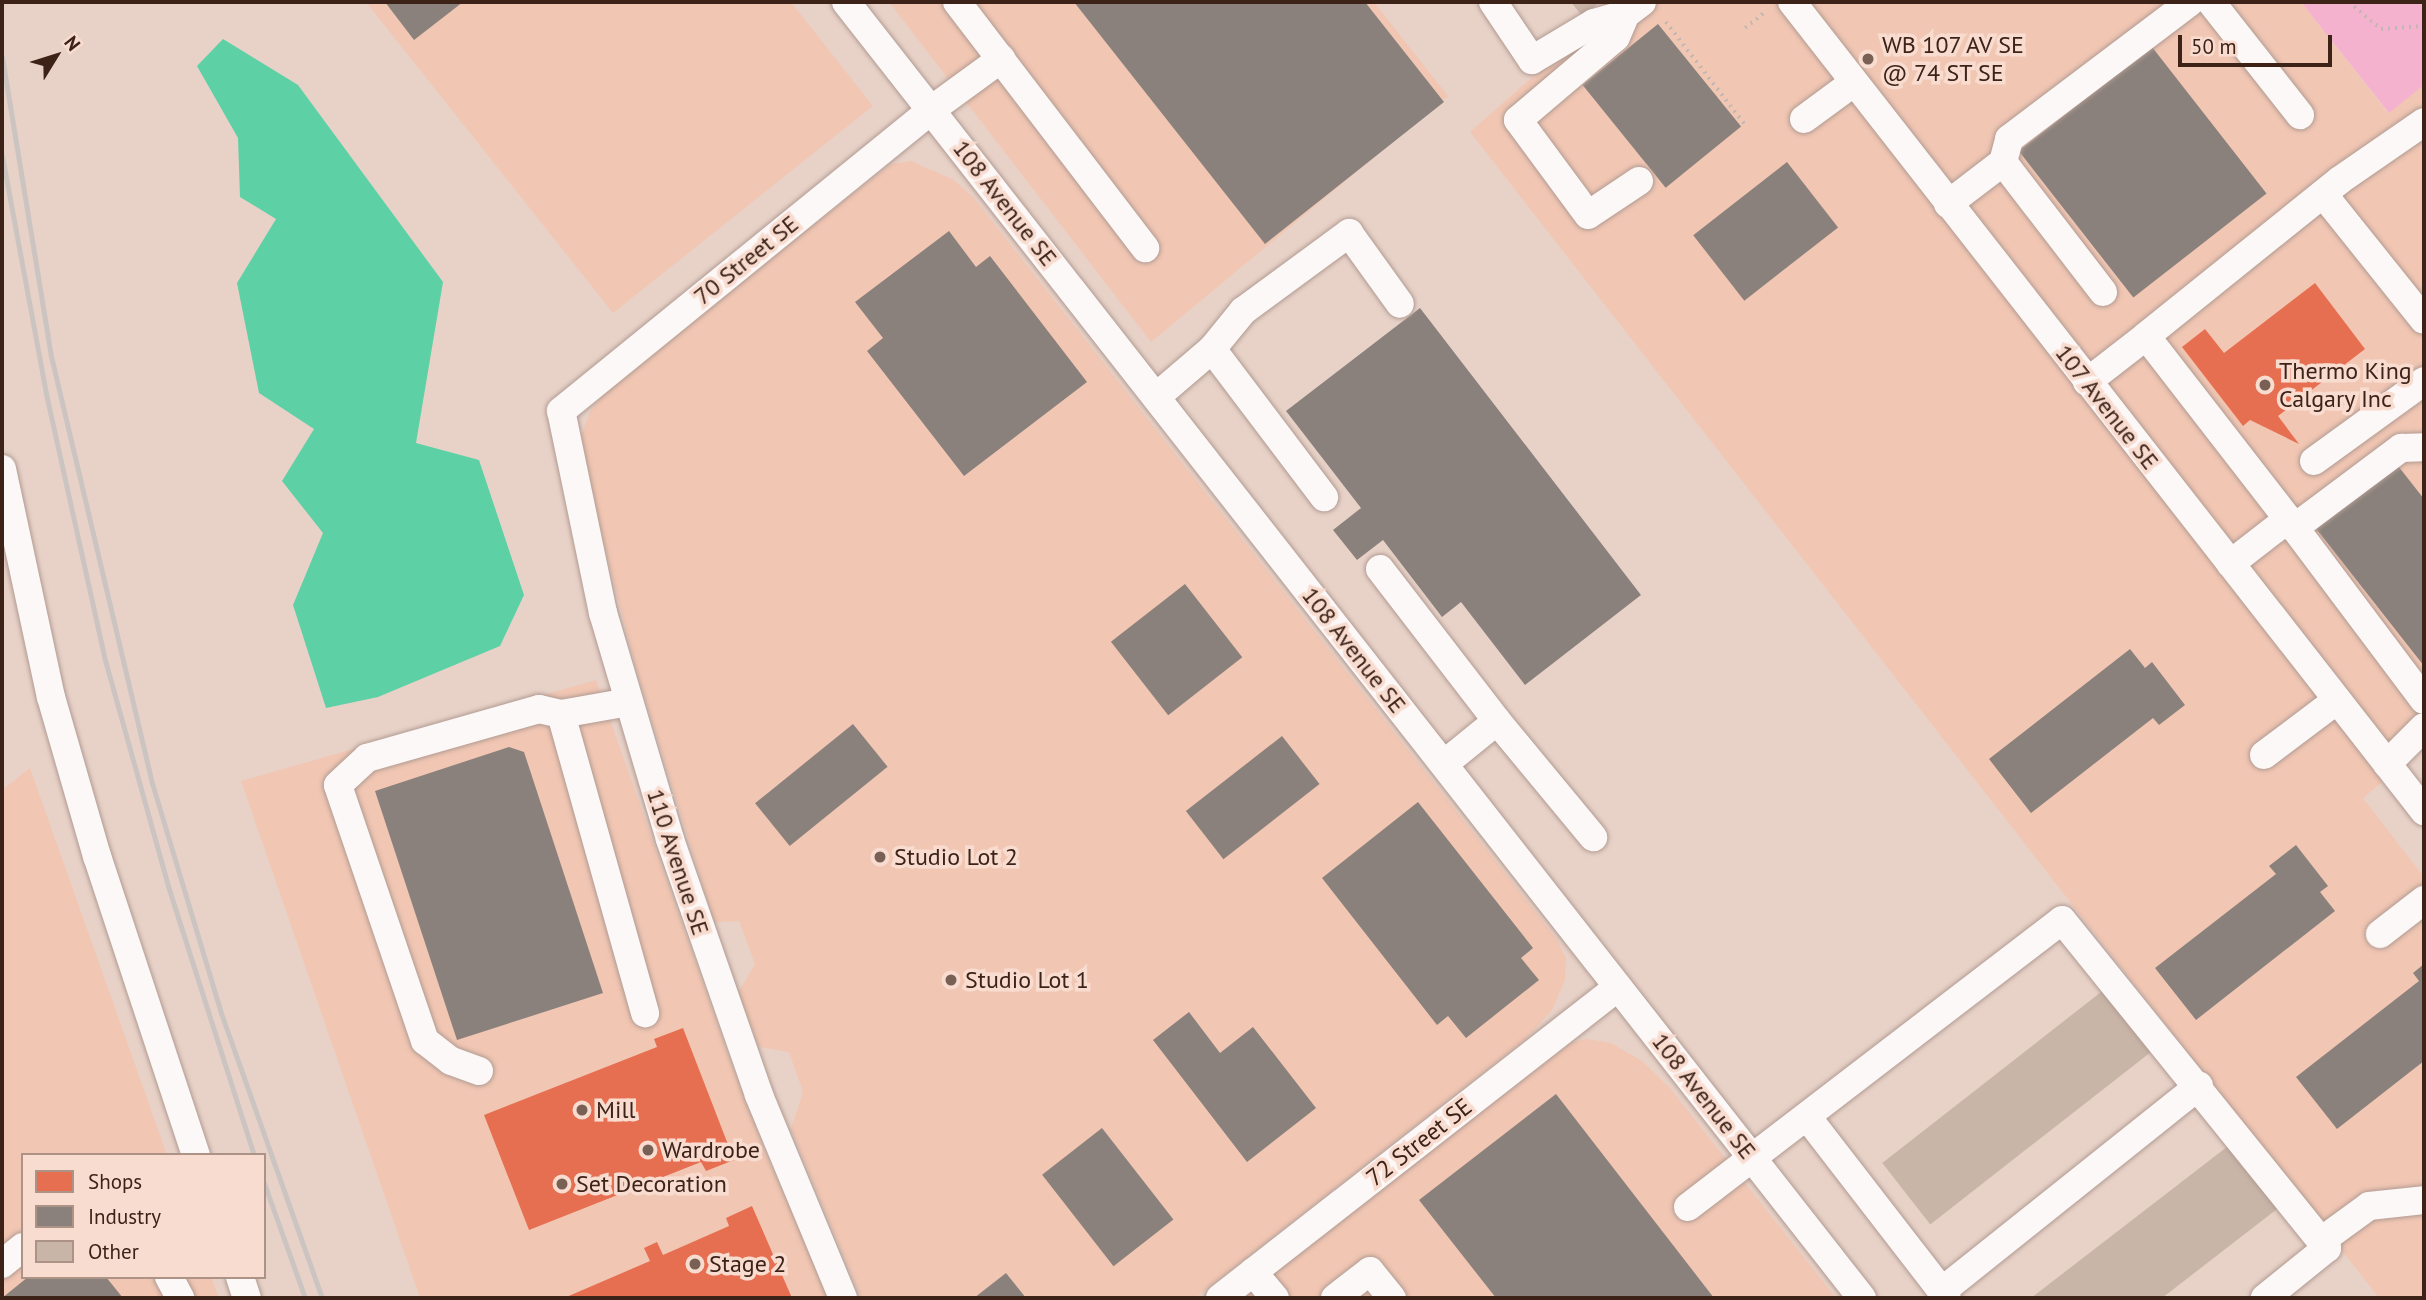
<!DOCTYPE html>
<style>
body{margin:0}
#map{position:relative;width:2426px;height:1300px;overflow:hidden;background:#e8d2c8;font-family:"PT Sans",sans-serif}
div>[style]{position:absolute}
.built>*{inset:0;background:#f1c6b3}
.green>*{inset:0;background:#f5b2cf}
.water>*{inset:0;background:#5dd1a5}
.shops>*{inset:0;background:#e76f51}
.industry>*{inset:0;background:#8a817c;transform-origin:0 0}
.building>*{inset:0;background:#c9b5a8;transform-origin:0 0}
.path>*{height:3.5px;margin-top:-1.75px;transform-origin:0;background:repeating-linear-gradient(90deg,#c2b7b2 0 2px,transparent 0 7px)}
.roads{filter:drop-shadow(0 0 2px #b19b92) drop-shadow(0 0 2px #b19b92)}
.minor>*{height:28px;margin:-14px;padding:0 14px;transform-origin:14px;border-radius:14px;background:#fcf8f7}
.rail>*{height:5px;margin:-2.5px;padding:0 2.5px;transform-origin:2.5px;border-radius:2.5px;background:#ccc4c1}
.dots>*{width:19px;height:19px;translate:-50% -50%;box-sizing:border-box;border:4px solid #f9dcd0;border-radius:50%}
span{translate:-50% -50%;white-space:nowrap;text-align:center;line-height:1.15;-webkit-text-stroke:7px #f9dcd0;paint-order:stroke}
.poi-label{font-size:24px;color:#3c2217}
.left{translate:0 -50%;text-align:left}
.street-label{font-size:24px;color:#3c2217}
.frame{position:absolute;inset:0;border:4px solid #3c2217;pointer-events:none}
.legend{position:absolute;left:21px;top:1153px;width:245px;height:126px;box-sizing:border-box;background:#f9dcd0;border:2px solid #ad9286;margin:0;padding:9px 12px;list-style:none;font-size:21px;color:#3c2217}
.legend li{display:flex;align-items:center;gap:14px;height:35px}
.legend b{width:35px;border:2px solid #ad9286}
.north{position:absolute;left:21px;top:21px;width:70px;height:70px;-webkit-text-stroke:5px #f9dcd0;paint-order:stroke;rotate:52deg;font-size:19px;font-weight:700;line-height:28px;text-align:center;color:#3c2217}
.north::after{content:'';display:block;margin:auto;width:24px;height:32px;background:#3c2217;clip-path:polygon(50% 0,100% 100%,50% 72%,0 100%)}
.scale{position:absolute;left:2178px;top:35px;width:154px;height:32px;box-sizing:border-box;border:4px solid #3c2217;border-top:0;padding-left:9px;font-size:21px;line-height:24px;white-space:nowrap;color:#3c2217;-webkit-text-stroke:5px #f9dcd0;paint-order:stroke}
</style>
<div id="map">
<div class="built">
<i style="clip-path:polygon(366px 2px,791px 2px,873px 106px,613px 313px)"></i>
<i style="clip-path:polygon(889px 2px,1374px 2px,1448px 96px,1151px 342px)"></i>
<i style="clip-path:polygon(1618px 2px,2301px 2px,2388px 113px,2424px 85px,2424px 747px,2363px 798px,2424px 877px,2424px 1298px,2379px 1298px,1470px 132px)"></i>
<i style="clip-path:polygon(911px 161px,954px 180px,973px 197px,1556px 938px,1566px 958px,1565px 980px,1552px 1010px,1526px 1039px,1195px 1298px,861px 1298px,791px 1129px,803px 1092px,789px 1052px,759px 1047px,738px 993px,755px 964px,739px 921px,714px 922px,637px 672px,578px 444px,590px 412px,611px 383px,891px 164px)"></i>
<i style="clip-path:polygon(596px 680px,729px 1057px,767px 1157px,831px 1298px,420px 1298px,241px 781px)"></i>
<i style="clip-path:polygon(30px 768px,167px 1155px,23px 1155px,23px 1277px,211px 1277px,219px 1298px,2px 1298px,2px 790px)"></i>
<i style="clip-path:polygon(1587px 1039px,1611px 1043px,1642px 1061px,1670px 1088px,1836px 1298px,1242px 1298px,1572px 1042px)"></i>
</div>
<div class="green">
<i style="clip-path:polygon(2301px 2px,2424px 2px,2424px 85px,2389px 113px)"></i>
</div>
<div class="water">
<i style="clip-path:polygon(223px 39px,298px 85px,443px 282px,416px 443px,479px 460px,524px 595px,500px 646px,378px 697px,326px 708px,293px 605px,323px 533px,282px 481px,314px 429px,259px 393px,237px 283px,276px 219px,240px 197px,238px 138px,197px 66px)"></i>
</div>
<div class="shops">
<i style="clip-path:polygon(2315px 283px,2365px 349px,2278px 416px,2299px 444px,2250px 420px,2243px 426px,2182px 347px,2205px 329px,2224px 353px)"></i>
<i style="clip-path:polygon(683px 1028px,734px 1160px,706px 1171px,701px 1162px,529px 1230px,484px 1115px,657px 1047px,654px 1039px)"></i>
<i style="clip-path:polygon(752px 1206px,792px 1298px,564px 1298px,650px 1261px,644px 1248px,657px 1242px,663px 1255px,729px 1226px,726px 1218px)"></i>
</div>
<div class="industry">
<i style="clip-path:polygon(385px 2px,463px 2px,414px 40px)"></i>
<i style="clip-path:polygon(1074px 2px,1365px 2px,1444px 102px,1265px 244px)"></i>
<i style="left:1658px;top:24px;width:132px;height:97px;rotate:51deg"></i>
<i style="left:2152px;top:47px;width:186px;height:169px;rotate:52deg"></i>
<i style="left:1787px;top:162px;width:83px;height:119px;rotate:52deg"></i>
<i style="clip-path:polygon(949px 231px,976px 267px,990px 256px,1087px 382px,964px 476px,867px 351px,883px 338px,855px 302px)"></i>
<i style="clip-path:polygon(1420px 308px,1641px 595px,1525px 685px,1461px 602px,1442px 617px,1383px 540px,1357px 560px,1333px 530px,1361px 508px,1286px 411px)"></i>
<i style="clip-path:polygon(2395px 462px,2424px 499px,2424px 666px,2314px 526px)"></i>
<i style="left:1185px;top:584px;width:93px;height:94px;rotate:52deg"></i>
<i style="clip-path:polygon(2130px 649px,2145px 668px,2152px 662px,2185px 705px,2159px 725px,2153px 718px,2031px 813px,1989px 759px)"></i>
<i style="left:853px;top:724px;width:55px;height:126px;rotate:51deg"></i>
<i style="left:1282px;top:736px;width:61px;height:122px;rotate:52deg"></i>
<i style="clip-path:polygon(509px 747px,524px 752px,603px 993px,457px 1040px,375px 791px)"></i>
<i style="clip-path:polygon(1418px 802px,1533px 948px,1521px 958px,1539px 980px,1466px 1038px,1448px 1016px,1437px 1025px,1322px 878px)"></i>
<i style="clip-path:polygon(2296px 845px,2328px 886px,2320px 892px,2335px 911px,2196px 1020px,2155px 968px,2276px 874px,2269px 866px)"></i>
<i style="clip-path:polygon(2424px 964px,2424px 1061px,2337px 1129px,2296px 1077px,2419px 981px,2413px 973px)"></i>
<i style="clip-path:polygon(1189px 1012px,1220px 1053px,1253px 1027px,1316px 1108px,1247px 1162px,1153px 1040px)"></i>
<i style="clip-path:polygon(1556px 1094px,1714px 1298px,1496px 1298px,1419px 1200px)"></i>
<i style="left:1102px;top:1128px;width:116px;height:76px;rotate:52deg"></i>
<i style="clip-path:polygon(1006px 1273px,1026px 1298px,974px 1298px)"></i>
<i style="clip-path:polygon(28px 1277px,106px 1277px,123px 1298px,2px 1298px)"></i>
</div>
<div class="building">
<i style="clip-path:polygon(1571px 2px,1600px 2px,1582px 16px)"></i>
<i style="left:2110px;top:985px;width:78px;height:289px;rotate:52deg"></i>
<i style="clip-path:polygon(2232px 1143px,2281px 1206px,2162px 1298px,2031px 1298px)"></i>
</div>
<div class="path">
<i style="left:2349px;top:2px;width:42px;rotate:40.2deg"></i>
<i style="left:2381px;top:29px;width:43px;rotate:-4deg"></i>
<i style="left:1666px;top:22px;width:133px;rotate:52.4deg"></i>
<i style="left:1745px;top:28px;width:26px;rotate:-39deg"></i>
</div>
<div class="roads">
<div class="minor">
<i style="left:846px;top:2px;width:1647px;rotate:51.91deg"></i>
<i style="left:957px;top:2px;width:310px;rotate:52.6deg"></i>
<i style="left:1493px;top:2px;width:70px;rotate:56.1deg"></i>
<i style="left:1532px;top:60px;width:72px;rotate:-30.8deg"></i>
<i style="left:1594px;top:23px;width:33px;rotate:-16deg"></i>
<i style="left:1792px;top:2px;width:1027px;rotate:52deg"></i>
<i style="left:2211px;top:2px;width:144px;rotate:51.8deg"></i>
<i style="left:1804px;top:119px;width:61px;rotate:-36.3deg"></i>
<i style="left:2003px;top:162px;width:24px;rotate:-75deg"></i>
<i style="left:2009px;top:139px;width:227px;rotate:-37.1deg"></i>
<i style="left:1639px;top:181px;width:61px;rotate:146.3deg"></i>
<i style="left:1588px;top:215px;width:118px;rotate:-126.4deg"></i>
<i style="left:1518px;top:120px;width:128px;rotate:-40.3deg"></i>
<i style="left:1616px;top:37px;width:25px;rotate:-67deg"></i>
<i style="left:1626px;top:14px;width:20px;rotate:-37deg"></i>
<i style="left:2323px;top:194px;width:161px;rotate:51.3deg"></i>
<i style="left:1948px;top:204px;width:69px;rotate:-37.4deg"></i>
<i style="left:2003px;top:162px;width:164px;rotate:52.4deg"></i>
<i style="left:2146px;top:336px;width:249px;rotate:-38.8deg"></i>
<i style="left:2340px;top:180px;width:102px;rotate:-34.6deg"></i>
<i style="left:1212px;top:349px;width:186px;rotate:52.9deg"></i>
<i style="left:2087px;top:382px;width:75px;rotate:-37.9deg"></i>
<i style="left:2146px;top:336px;width:232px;rotate:52.2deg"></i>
<i style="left:2288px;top:519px;width:73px;rotate:142.2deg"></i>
<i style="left:1156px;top:397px;width:74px;rotate:-40.6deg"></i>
<i style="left:1212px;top:349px;width:49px;rotate:-50.8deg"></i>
<i style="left:1243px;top:311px;width:132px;rotate:-36.3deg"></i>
<i style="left:1349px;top:233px;width:87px;rotate:54.3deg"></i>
<i style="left:2314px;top:461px;width:136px;rotate:-36deg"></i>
<i style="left:2px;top:469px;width:233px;rotate:77.9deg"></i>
<i style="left:51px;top:697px;width:166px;rotate:73.9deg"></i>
<i style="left:97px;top:856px;width:315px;rotate:71.7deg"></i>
<i style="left:2288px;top:519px;width:226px;rotate:53.1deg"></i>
<i style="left:2294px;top:528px;width:134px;rotate:-36.8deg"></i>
<i style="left:2401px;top:448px;width:23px;rotate:-2deg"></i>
<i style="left:1380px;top:569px;width:192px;rotate:52.4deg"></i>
<i style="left:629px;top:702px;width:69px;rotate:170deg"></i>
<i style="left:561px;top:714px;width:311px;rotate:74.3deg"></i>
<i style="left:2264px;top:755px;width:91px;rotate:-37deg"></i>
<i style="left:1444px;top:764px;width:68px;rotate:-39.1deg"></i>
<i style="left:1497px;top:721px;width:151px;rotate:50.4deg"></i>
<i style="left:2387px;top:764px;width:52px;rotate:-45deg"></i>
<i style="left:2380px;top:934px;width:56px;rotate:-37.7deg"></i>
<i style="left:479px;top:1071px;width:30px;rotate:-160deg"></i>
<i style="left:451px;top:1061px;width:33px;rotate:-142deg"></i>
<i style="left:425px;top:1041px;width:270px;rotate:-108.8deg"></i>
<i style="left:338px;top:785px;width:40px;rotate:-43deg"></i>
<i style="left:367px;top:758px;width:179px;rotate:-15.9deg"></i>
<i style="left:539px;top:709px;width:23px;rotate:13deg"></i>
<i style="left:1808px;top:1118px;width:227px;rotate:52.3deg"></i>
<i style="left:1688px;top:1207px;width:471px;rotate:-37.5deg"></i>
<i style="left:2062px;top:920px;width:422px;rotate:51.1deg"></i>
<i style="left:2327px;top:1248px;width:80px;rotate:141.1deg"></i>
<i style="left:2321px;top:1241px;width:59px;rotate:-36.1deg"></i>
<i style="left:2369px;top:1206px;width:55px;rotate:-6.2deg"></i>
<i style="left:2px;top:1264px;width:27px;rotate:-39deg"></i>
<i style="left:1253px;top:1272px;width:34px;rotate:50deg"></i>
<i style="left:169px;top:1277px;width:24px;rotate:62deg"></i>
<i style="left:240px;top:1277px;width:22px;rotate:72deg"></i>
<i style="left:1942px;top:1291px;width:329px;rotate:-38.6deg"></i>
<i style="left:843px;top:1298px;width:220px;rotate:-112.5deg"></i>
<i style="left:759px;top:1095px;width:271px;rotate:-109.2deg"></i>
<i style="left:670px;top:839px;width:236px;rotate:-106.5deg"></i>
<i style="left:603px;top:613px;width:206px;rotate:-101.7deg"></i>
<i style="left:561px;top:411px;width:477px;rotate:-39.1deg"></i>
<i style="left:931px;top:110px;width:87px;rotate:-36.1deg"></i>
<i style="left:1220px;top:1298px;width:505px;rotate:-38deg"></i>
<i style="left:1335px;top:1298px;width:44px;rotate:-37.6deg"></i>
<i style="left:1370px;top:1271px;width:35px;rotate:51deg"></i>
</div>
</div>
<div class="rail">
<i style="left:2px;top:57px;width:303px;rotate:80.7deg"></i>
<i style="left:51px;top:356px;width:439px;rotate:76.7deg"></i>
<i style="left:152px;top:783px;width:240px;rotate:73.3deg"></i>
<i style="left:221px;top:1013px;width:302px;rotate:70.5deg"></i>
<i style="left:2px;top:156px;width:242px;rotate:79.5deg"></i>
<i style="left:46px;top:394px;width:272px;rotate:77.5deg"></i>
<i style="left:105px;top:660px;width:235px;rotate:74.4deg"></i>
<i style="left:168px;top:886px;width:282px;rotate:72.3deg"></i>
<i style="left:264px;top:1183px;width:122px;rotate:70.4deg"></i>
</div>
<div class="dots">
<i style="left:1868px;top:59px;background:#786055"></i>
<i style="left:2265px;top:385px;background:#786055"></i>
<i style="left:880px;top:857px;background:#786055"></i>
<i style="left:951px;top:980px;background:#786055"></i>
<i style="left:582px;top:1110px;background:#786055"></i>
<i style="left:648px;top:1150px;background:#786055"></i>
<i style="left:562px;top:1184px;background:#786055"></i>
<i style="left:695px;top:1264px;background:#786055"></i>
</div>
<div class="poi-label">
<span class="left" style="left:1882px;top:59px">WB 107 AV SE<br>@ 74 ST SE</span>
<span class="left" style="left:2279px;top:385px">Thermo King<br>Calgary Inc</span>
<span class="left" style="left:894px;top:857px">Studio Lot 2</span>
<span class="left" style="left:965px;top:980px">Studio Lot 1</span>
<span class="left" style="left:596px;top:1110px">Mill</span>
<span class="left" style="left:662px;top:1150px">Wardrobe</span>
<span class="left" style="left:576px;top:1184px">Set Decoration</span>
<span class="left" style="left:709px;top:1264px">Stage 2</span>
</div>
<div class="street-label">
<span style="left:1005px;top:203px;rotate:52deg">108 Avenue SE</span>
<span style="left:746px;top:260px;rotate:-39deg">70 Street SE</span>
<span style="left:2107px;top:407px;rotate:52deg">107 Avenue SE</span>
<span style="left:1354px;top:650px;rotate:52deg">108 Avenue SE</span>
<span style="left:678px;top:862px;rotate:72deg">110 Avenue SE</span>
<span style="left:1704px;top:1096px;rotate:52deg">108 Avenue SE</span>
<span style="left:1419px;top:1142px;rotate:-38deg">72 Street SE</span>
</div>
<div class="frame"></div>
<ul class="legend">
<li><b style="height:19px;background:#e76f51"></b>Shops</li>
<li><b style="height:19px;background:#8a817c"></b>Industry</li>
<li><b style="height:19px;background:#c9b5a8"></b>Other</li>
</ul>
<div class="north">N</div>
<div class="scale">50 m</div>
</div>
